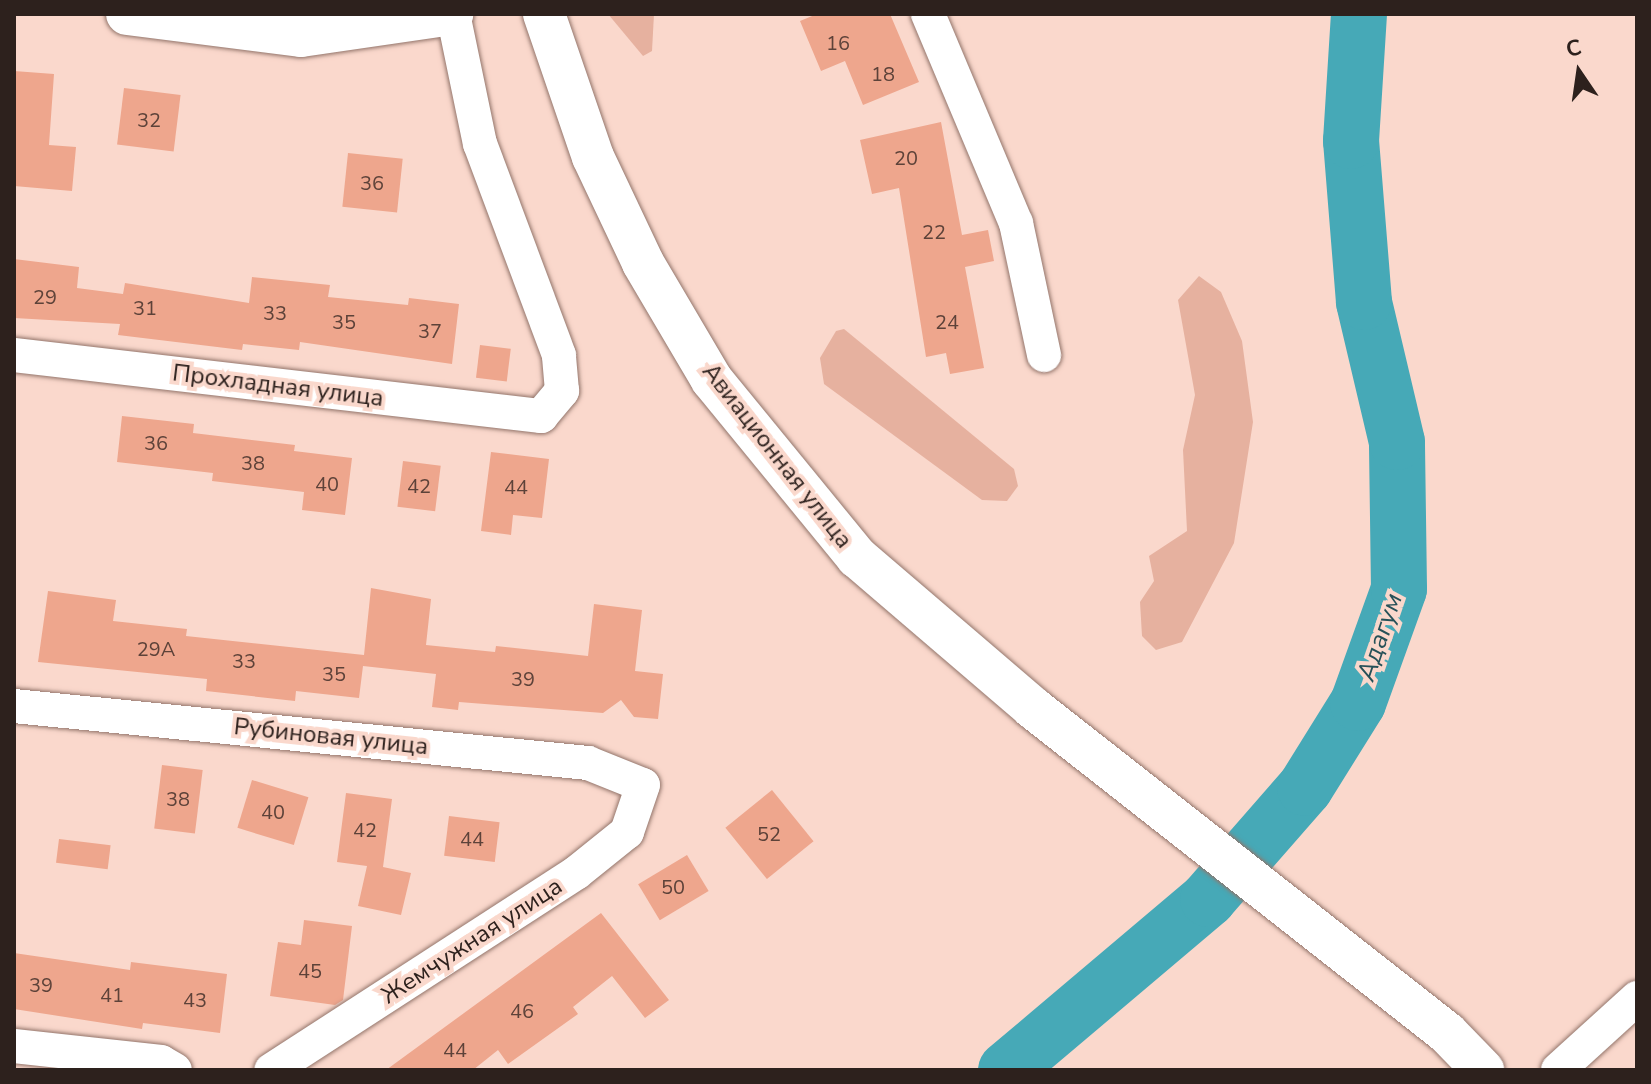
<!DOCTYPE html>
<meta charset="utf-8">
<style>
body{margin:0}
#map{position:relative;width:1651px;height:1084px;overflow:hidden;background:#fad8cc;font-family:"Nunito Sans",sans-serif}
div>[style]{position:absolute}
.green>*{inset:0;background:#e6b19f}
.river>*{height:56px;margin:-28px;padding:0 28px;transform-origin:28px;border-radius:28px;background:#46a9b7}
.building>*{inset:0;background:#eea68d;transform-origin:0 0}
.roads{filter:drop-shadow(0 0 2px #93756b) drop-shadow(0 0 2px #93756b)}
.minor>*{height:34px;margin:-17px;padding:0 17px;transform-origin:17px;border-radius:17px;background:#fff}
.major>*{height:42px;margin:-21px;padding:0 21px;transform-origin:21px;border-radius:21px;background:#fff}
span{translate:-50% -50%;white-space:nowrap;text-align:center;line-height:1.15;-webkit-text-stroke:8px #fad8cc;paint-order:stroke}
.number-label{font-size:20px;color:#5d4239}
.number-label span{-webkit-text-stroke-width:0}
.street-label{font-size:24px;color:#2d211d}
.water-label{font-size:26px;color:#265158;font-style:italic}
.frame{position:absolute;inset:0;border:16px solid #2d211d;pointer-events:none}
.north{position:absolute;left:1539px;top:32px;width:80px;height:80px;-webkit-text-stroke:6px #fad8cc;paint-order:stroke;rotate:347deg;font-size:22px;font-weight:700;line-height:32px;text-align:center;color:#2d211d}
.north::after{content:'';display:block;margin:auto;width:28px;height:36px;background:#2d211d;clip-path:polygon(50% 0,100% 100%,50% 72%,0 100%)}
</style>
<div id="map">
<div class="green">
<i style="clip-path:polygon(608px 14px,654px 14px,652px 51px,643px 56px)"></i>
<i style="clip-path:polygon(1199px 276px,1221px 292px,1242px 341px,1253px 422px,1234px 543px,1182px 642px,1156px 650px,1142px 636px,1140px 602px,1154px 581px,1149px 556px,1187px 531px,1183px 450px,1195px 395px,1178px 300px)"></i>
<i style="clip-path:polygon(844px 329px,1014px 469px,1018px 486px,1007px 501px,982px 500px,824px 384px,820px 358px,836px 331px)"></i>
</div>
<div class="river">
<i style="left:1006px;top:1070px;width:265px;rotate:-40.2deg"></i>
<i style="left:1208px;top:899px;width:147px;rotate:-48.9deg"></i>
<i style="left:1305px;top:788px;width:100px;rotate:-58.1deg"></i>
<i style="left:1358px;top:703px;width:121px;rotate:-70.2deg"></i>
<i style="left:1399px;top:589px;width:147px;rotate:-90.8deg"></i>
<i style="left:1397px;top:442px;width:144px;rotate:-103.3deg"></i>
<i style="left:1364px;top:302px;width:162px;rotate:-94.6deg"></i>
<i style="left:1351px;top:141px;width:127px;rotate:-86.4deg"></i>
</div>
<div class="building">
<i style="clip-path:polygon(817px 14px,890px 14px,919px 82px,863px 105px,845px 61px,821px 71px,800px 21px)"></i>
<i style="clip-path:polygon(14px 71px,54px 74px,49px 145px,76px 147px,72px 191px,14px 186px)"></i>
<i style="left:124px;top:88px;width:57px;height:57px;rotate:7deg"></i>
<i style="clip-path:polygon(941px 122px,962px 235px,988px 230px,994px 261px,965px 267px,984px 368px,950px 374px,946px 353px,926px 357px,899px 188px,872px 194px,860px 140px)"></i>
<i style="left:348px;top:153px;width:55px;height:54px;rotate:6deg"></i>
<i style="clip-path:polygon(14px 259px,79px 267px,77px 288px,123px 294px,125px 283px,249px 303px,252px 277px,330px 285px,328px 297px,408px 305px,409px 298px,459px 304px,452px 364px,300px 342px,299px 350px,243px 344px,242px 350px,118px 335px,120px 324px,14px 318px)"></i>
<i style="left:480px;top:345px;width:31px;height:33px;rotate:7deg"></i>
<i style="clip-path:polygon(122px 416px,194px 424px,193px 433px,295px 445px,294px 451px,352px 458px,345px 515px,302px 510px,304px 492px,212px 481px,213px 473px,117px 462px)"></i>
<i style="clip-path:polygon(491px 452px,549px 459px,542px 518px,513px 515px,511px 535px,481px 531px)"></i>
<i style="left:403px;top:461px;width:38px;height:46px;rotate:7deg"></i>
<i style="clip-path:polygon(371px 588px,431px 599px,426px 645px,495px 652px,496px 646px,588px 656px,594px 604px,642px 610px,635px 671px,663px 674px,658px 719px,634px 717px,621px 700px,603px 713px,459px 702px,458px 710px,432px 707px,436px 674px,363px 666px,359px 698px,296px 691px,295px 701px,206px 691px,207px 679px,38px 662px,48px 591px,116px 600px,113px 621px,187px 629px,186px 636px,364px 655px)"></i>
<i style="left:162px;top:765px;width:41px;height:64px;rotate:7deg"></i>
<i style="left:252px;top:780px;width:59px;height:50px;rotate:17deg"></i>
<i style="left:772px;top:790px;width:66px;height:60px;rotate:51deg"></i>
<i style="clip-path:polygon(346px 793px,392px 799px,383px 867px,411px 873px,401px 915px,358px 906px,367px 866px,337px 862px)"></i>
<i style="left:449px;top:816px;width:51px;height:40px;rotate:7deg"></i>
<i style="left:59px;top:839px;width:52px;height:24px;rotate:7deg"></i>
<i style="left:687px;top:855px;width:42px;height:57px;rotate:59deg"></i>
<i style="clip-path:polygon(601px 913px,669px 1000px,645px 1018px,612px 976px,573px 1007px,578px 1014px,508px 1064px,498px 1050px,473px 1070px,386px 1070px)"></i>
<i style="clip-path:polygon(304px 920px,352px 926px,343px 1000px,335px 1005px,270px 996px,278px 942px,301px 945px)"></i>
<i style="clip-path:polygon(14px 953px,130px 970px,131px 962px,227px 974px,220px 1033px,143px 1023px,142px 1029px,14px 1009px)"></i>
</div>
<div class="roads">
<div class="minor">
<i style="left:928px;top:14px;width:227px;rotate:67.2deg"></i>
<i style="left:1016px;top:223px;width:135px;rotate:78deg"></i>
<i style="left:14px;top:355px;width:531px;rotate:6.6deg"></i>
<i style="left:541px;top:416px;width:33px;rotate:-50deg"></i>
<i style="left:562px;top:391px;width:36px;rotate:-95deg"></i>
<i style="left:559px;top:355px;width:225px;rotate:-110.5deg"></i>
<i style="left:480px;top:144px;width:133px;rotate:-101.7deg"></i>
<i style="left:14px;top:706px;width:577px;rotate:5.67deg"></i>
<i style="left:588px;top:763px;width:59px;rotate:21.8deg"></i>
<i style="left:643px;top:785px;width:50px;rotate:108.8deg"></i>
<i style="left:627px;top:832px;width:65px;rotate:141.2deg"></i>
<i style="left:576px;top:873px;width:363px;rotate:147.1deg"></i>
<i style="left:14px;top:1046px;width:148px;rotate:6.2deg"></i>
<i style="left:161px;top:1062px;width:16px;rotate:30deg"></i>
<i style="left:1558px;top:1070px;width:107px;rotate:-42.3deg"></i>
</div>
<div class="major">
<i style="left:127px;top:14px;width:175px;rotate:7.2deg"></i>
<i style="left:301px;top:36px;width:153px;rotate:-8.3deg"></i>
<i style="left:544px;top:14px;width:151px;rotate:71.1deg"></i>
<i style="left:593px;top:157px;width:117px;rotate:64.7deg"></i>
<i style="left:643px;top:263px;width:136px;rotate:59.5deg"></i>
<i style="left:712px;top:380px;width:229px;rotate:50.7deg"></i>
<i style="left:857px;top:557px;width:232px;rotate:40.6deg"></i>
<i style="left:1033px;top:708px;width:526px;rotate:38.13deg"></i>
<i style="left:1447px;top:1033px;width:52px;rotate:45.8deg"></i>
</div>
</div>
<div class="number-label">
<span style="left:838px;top:43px">16</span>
<span style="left:883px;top:74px">18</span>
<span style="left:149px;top:120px">32</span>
<span style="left:906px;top:158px">20</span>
<span style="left:372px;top:183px">36</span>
<span style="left:934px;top:232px">22</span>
<span style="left:45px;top:297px">29</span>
<span style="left:145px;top:308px">31</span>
<span style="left:275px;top:313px">33</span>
<span style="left:344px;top:322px">35</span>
<span style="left:947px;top:322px">24</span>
<span style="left:430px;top:331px">37</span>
<span style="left:156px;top:443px">36</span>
<span style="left:253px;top:463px">38</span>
<span style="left:327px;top:484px">40</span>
<span style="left:419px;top:486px">42</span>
<span style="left:516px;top:487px">44</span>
<span style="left:156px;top:649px">29А</span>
<span style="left:244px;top:661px">33</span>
<span style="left:334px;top:674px">35</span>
<span style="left:523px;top:679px">39</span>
<span style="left:178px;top:799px">38</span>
<span style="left:273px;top:812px">40</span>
<span style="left:365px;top:830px">42</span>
<span style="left:769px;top:834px">52</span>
<span style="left:472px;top:839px">44</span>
<span style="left:673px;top:887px">50</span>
<span style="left:310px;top:971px">45</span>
<span style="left:41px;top:985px">39</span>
<span style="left:112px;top:995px">41</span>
<span style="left:195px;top:1000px">43</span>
<span style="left:522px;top:1011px">46</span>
<span style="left:455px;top:1050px">44</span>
</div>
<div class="street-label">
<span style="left:278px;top:386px;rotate:7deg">Прохладная улица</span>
<span style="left:777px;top:456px;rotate:52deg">Авиационная улица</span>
<span style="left:331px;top:737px;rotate:6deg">Рубиновая улица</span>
<span style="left:472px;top:941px;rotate:-33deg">Жемчужная улица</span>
</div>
<div class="water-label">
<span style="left:1380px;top:637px;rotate:-71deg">Адагум</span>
</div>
<div class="frame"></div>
<div class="north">С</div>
</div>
